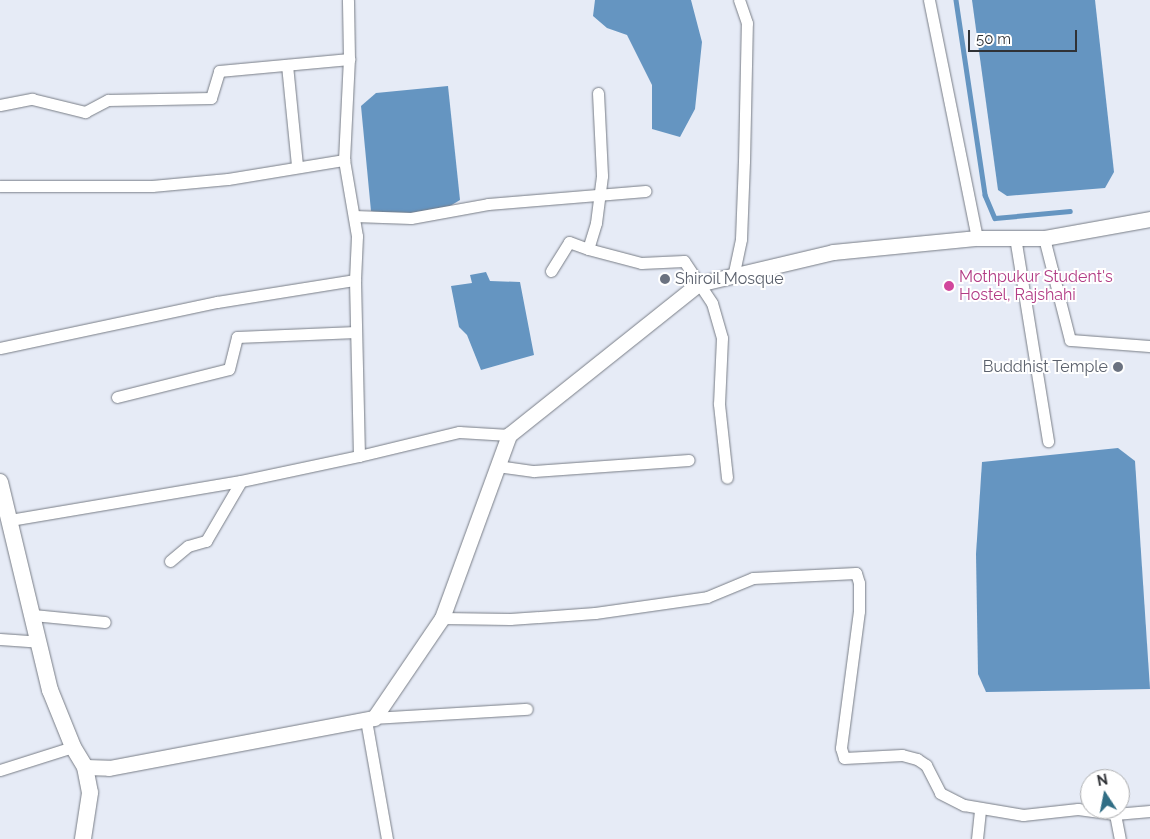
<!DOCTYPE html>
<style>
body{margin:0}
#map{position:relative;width:1150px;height:839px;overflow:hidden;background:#e6ebf6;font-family:Raleway,sans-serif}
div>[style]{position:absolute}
.water>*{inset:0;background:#6595c1}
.stream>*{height:4.5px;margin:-2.25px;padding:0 2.25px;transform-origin:2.25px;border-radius:2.25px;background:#6595c1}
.roads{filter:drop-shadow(0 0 1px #787d86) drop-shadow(0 0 1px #787d86)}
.minor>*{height:11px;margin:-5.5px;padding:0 5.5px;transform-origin:5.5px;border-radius:5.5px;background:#fff}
.tertiary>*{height:15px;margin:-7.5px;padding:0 7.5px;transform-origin:7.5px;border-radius:7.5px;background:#fff}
.secondary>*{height:16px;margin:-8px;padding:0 8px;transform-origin:8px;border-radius:8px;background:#fff}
.dots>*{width:14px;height:14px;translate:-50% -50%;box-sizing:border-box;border:2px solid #fff;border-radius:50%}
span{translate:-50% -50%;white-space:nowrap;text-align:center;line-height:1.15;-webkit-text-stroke:4px #fff;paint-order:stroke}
.hotel-label{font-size:16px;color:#b23c85}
.left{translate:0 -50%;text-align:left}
.worship-label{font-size:16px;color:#5b616d}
.right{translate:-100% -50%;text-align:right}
.north{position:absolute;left:1080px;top:769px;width:50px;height:50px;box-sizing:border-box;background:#fff;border:1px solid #acadaf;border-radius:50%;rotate:349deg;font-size:14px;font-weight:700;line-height:20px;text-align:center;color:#303236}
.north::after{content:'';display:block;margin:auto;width:18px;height:22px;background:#316e85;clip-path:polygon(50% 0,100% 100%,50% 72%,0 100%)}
.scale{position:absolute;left:968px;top:30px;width:109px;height:22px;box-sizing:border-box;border:2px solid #303236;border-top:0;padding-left:6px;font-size:15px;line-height:18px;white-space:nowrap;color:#303236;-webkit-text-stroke:4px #fff;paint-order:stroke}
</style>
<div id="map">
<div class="water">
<i style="clip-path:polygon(595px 0,691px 0,702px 42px,695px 109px,680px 137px,652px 129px,652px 85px,627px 35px,607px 28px,593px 16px)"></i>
<i style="clip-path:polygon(972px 0,1095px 0,1114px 172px,1105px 188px,1007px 196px,998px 190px)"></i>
<i style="clip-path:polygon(448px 86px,460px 200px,440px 212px,385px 216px,371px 211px,361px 106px,376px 93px)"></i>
<i style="clip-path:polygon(486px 272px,490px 281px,520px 282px,534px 355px,481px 370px,467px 335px,459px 327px,451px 286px,472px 283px,470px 275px)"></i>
<i style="clip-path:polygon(1118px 448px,1135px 461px,1150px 689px,986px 692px,978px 674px,976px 554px,982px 462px)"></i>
</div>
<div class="stream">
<i style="left:956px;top:0;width:197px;rotate:81.5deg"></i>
<i style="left:985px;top:195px;width:25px;rotate:67deg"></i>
<i style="left:995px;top:218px;width:75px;rotate:-5.3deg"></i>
</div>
<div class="roads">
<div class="minor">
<i style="left:929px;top:0;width:243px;rotate:78.6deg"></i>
<i style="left:287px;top:65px;width:101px;rotate:84.3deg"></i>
<i style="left:598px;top:93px;width:83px;rotate:87.2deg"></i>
<i style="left:602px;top:176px;width:47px;rotate:97.3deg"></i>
<i style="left:596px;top:223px;width:27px;rotate:107deg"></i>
<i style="left:588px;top:249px;width:55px;rotate:14.8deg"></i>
<i style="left:641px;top:263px;width:43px;rotate:-2.7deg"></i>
<i style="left:684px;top:261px;width:50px;rotate:56.3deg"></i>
<i style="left:712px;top:303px;width:36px;rotate:74deg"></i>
<i style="left:722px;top:338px;width:66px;rotate:92.6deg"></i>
<i style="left:719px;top:404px;width:74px;rotate:83.8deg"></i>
<i style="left:0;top:105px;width:33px;rotate:-11deg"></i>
<i style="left:32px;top:99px;width:55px;rotate:13.8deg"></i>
<i style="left:85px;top:112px;width:26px;rotate:-28deg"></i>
<i style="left:108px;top:100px;width:103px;rotate:-1.1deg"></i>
<i style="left:211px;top:98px;width:28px;rotate:-73deg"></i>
<i style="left:219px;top:71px;width:131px;rotate:-5.3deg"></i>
<i style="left:344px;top:160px;width:77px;rotate:80.3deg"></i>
<i style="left:357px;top:236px;width:44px;rotate:92.6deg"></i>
<i style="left:355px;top:280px;width:176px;rotate:88.7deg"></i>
<i style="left:359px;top:456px;width:103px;rotate:-13.5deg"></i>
<i style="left:459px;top:432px;width:50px;rotate:3.4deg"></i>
<i style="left:0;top:186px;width:152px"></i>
<i style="left:152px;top:186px;width:76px;rotate:-5.3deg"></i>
<i style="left:228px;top:179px;width:118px;rotate:-9.3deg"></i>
<i style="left:344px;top:160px;width:101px;rotate:-87.2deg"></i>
<i style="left:349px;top:59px;width:59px;rotate:-91deg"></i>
<i style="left:354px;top:216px;width:57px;rotate:2deg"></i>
<i style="left:411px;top:218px;width:78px;rotate:-10.3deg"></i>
<i style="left:488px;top:204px;width:158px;rotate:-4.7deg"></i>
<i style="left:1015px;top:237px;width:207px;rotate:80.8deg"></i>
<i style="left:1044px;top:238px;width:105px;rotate:75.7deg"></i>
<i style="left:1070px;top:340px;width:80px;rotate:4.3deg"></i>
<i style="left:551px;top:271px;width:34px;rotate:-58deg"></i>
<i style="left:569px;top:242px;width:20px;rotate:20deg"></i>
<i style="left:733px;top:277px;width:39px;rotate:-78deg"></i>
<i style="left:741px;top:239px;width:78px;rotate:-87.8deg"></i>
<i style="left:744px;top:161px;width:138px;rotate:-88.8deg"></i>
<i style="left:747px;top:23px;width:24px;rotate:-109deg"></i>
<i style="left:0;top:348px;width:222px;rotate:-12deg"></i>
<i style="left:217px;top:302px;width:140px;rotate:-9.1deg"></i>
<i style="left:117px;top:397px;width:115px;rotate:-14deg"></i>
<i style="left:229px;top:369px;width:33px;rotate:-76deg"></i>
<i style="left:237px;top:337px;width:119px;rotate:-2.4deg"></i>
<i style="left:497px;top:466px;width:37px;rotate:8deg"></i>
<i style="left:534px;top:471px;width:155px;rotate:-4.1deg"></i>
<i style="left:10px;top:520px;width:234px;rotate:-9.6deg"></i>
<i style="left:241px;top:481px;width:121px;rotate:-12deg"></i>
<i style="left:170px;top:561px;width:23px;rotate:-40deg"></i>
<i style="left:188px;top:546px;width:19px;rotate:-16deg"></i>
<i style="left:206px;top:541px;width:69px;rotate:-59.7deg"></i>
<i style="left:33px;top:615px;width:72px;rotate:5.6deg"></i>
<i style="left:442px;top:618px;width:68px;rotate:0.8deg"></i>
<i style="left:510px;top:619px;width:85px;rotate:-4deg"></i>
<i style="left:595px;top:613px;width:113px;rotate:-8.1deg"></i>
<i style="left:707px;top:597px;width:50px;rotate:-22.4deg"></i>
<i style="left:753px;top:578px;width:103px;rotate:-2.8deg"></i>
<i style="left:856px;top:573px;width:10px;rotate:73deg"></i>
<i style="left:859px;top:583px;width:28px;rotate:90deg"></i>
<i style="left:859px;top:611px;width:138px;rotate:97.5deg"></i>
<i style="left:841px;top:748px;width:10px;rotate:73deg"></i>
<i style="left:844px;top:758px;width:58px;rotate:-3deg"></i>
<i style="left:902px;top:755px;width:16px;rotate:15deg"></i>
<i style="left:917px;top:759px;width:11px;rotate:34deg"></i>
<i style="left:926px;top:765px;width:31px;rotate:63deg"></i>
<i style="left:940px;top:793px;width:27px;rotate:27deg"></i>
<i style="left:964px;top:805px;width:60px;rotate:9.6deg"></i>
<i style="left:1023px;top:815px;width:55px;rotate:-6.2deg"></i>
<i style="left:1078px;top:809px;width:37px;rotate:8deg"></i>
<i style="left:1115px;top:814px;width:25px;rotate:79deg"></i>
<i style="left:0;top:639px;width:39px;rotate:4deg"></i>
<i style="left:374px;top:718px;width:153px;rotate:-3.4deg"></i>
<i style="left:366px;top:720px;width:121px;rotate:80deg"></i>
<i style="left:0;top:770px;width:77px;rotate:-17.5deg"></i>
<i style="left:1115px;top:814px;width:35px;rotate:-5deg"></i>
<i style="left:977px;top:839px;width:31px;rotate:-84deg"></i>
</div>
<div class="tertiary">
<i style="left:85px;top:767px;width:24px;rotate:2deg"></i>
<i style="left:109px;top:768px;width:270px;rotate:-10.7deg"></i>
<i style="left:374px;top:718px;width:121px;rotate:-55.8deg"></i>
<i style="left:442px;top:618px;width:195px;rotate:-69.9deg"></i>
<i style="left:509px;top:435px;width:242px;rotate:-38.6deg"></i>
<i style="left:698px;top:284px;width:139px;rotate:-13.3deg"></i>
<i style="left:833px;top:252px;width:145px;rotate:-5.6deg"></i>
<i style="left:977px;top:238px;width:67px"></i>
<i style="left:1044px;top:238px;width:108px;rotate:-10.2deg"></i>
</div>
<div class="secondary">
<i style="left:0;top:482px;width:214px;rotate:76.5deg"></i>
<i style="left:50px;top:690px;width:61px;rotate:68deg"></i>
<i style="left:73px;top:747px;width:23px;rotate:59deg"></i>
<i style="left:85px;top:767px;width:26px;rotate:79deg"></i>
<i style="left:90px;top:793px;width:47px;rotate:98.7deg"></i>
</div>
</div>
<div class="dots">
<i style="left:665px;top:279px;background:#6b7280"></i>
<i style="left:949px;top:286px;background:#d1479c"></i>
<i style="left:1118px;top:367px;background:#6b7280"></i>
</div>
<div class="hotel-label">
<span class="left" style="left:959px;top:286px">Mothpukur Student's<br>Hostel, Rajshahi</span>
</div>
<div class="worship-label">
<span class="left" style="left:675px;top:279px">Shiroil Mosque</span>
<span class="right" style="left:1108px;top:367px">Buddhist Temple</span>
</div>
<div class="north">N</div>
<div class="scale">50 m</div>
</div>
